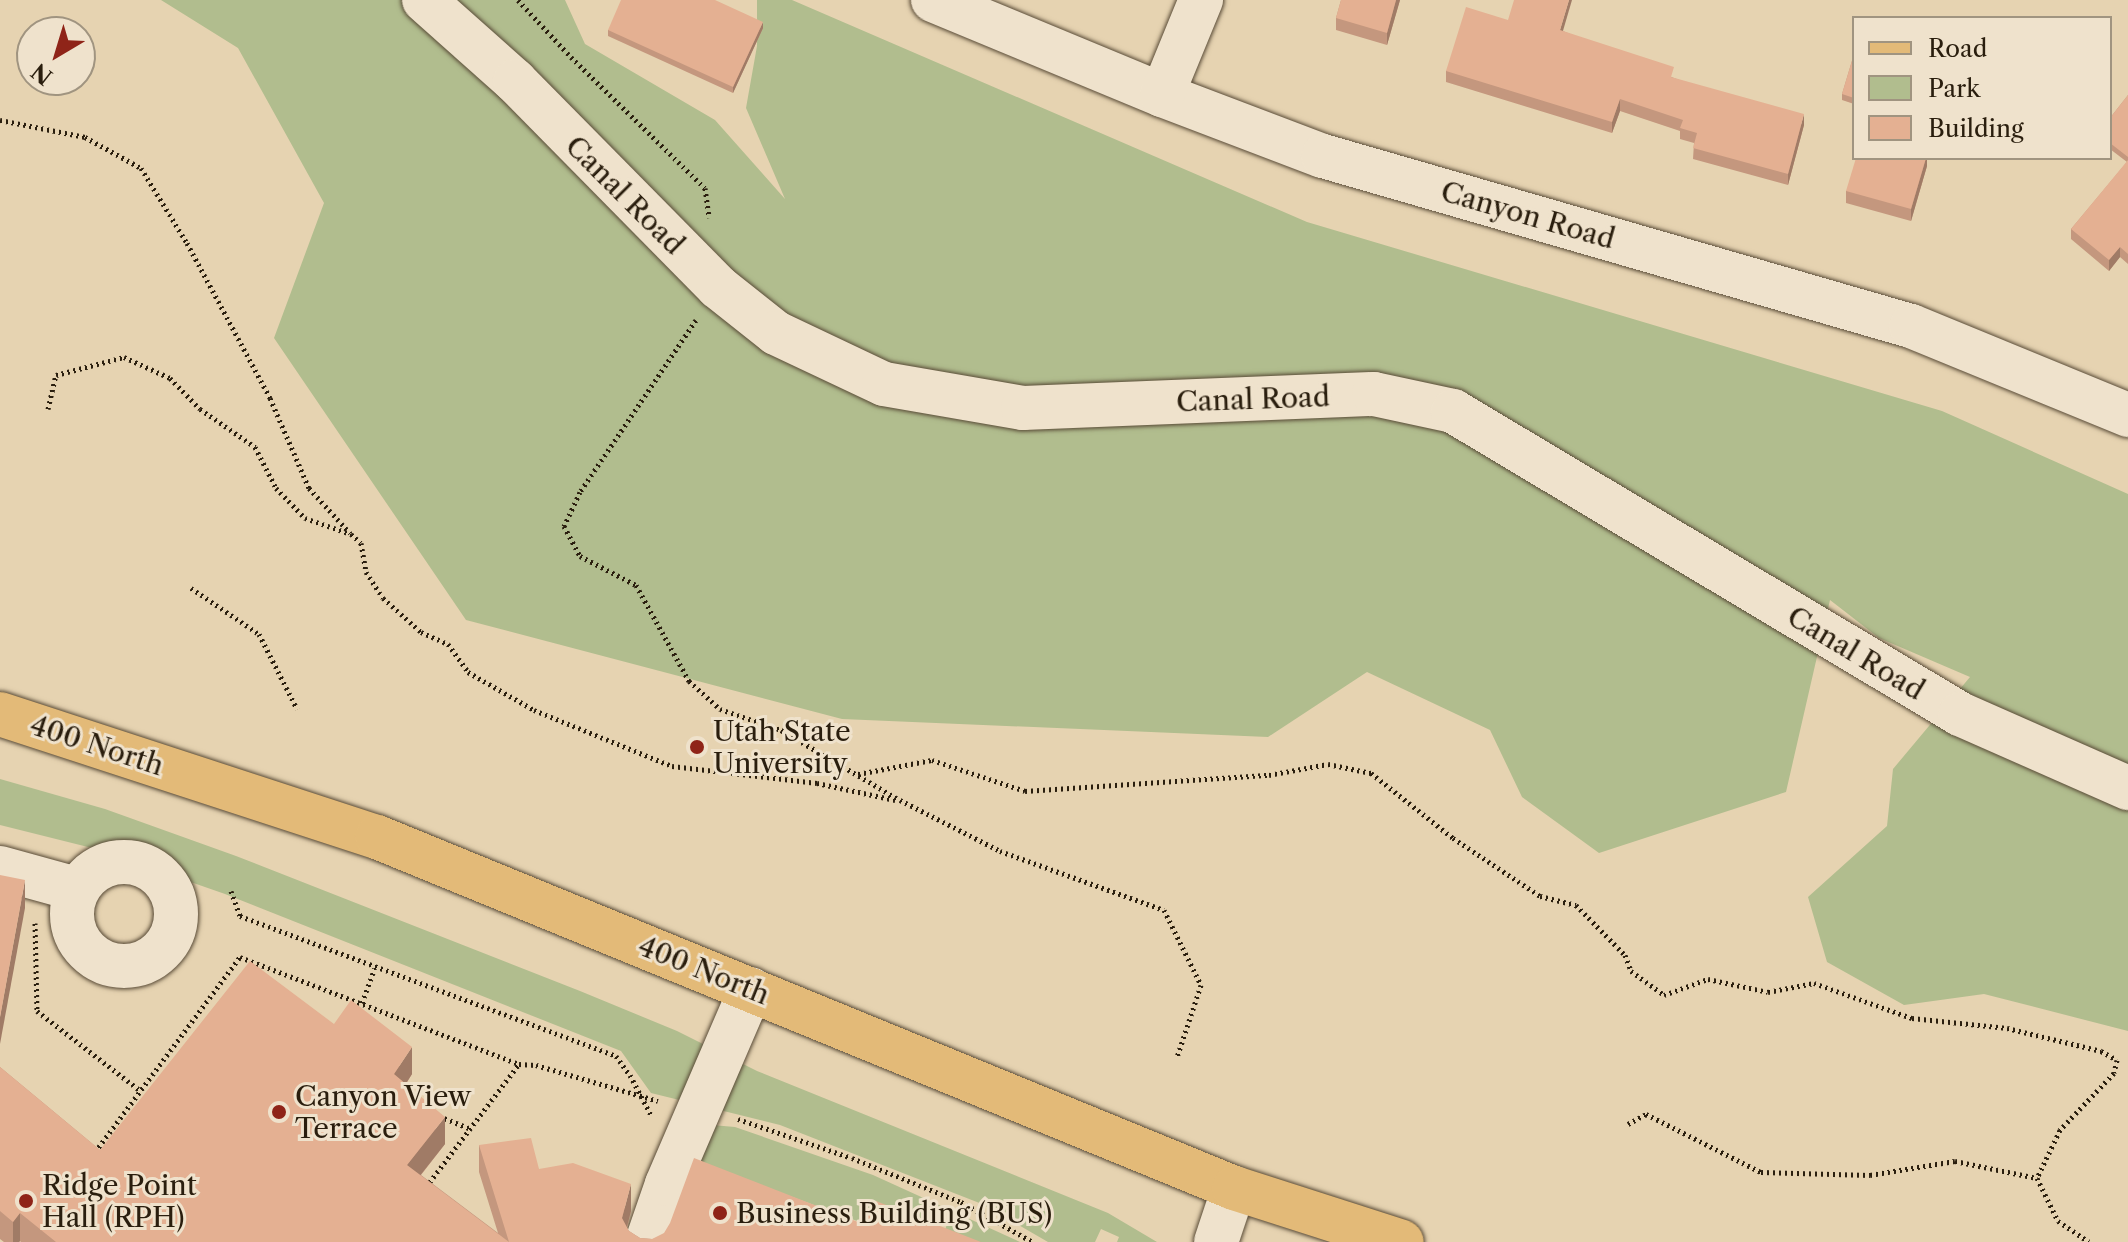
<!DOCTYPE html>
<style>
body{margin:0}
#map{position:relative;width:2128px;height:1242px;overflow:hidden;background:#e6d3b1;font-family:"Libre Caslon Text",serif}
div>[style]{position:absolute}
.green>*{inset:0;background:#b1bd8e}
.path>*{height:5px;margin-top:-2.5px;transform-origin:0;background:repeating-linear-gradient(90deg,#2a1e0e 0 2px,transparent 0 6px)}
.roads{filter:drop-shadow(0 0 2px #594b37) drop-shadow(0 0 2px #594b37)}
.minor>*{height:44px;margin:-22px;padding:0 22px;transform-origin:22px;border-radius:22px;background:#efe2cc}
.minor>.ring{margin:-22px;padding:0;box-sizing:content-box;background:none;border:44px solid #efe2cc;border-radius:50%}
.major>*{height:44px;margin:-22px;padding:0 22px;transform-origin:22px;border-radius:22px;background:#e3ba78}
.wall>*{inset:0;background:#c4977e}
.shaded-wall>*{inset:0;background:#a07b66}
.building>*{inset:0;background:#e4b092}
.dots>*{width:22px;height:22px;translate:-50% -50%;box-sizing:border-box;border:4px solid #efe2cc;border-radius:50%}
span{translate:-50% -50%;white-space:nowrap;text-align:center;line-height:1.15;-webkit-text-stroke:6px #efe2cc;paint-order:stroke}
.street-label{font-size:28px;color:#2a1e0e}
.poi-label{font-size:28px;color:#2a1e0e}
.left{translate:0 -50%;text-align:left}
.legend{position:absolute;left:1852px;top:16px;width:260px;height:144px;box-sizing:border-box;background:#efe2cc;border:2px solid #a09480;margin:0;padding:10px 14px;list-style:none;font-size:24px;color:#2a1e0e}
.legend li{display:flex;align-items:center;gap:16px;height:40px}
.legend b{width:40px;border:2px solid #a09480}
.north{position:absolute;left:16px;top:16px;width:80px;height:80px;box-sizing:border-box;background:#efe2cc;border:2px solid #a09480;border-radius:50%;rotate:218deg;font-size:22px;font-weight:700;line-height:32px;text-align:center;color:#2a1e0e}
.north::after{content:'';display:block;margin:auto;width:28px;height:36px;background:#8f2418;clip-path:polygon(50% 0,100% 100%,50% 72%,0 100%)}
</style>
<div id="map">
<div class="green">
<i style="clip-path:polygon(161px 0,565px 0,585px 44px,715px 120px,785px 199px,746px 108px,757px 46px,757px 0,792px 0,1307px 222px,1942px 411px,2128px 494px,2128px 1031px,1984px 994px,1904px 1005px,1827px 962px,1808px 897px,1887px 826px,1893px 769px,1970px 677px,1879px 638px,1830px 600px,1786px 792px,1599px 853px,1522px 797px,1490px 730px,1367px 672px,1268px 737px,842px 719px,466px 620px,274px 338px,324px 203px,238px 48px)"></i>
<i style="clip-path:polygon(0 779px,105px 809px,236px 856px,580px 991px,677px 1031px,757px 1071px,1108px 1213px,1157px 1242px,1117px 1242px,1119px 1237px,1101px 1229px,1095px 1242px,1048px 1242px,982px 1204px,780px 1125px,651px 1093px,621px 1051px,225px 894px,96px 849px,0 825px)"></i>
<i style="clip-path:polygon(712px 1125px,735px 1127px,873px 1175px,1020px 1242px,940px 1242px,952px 1212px,943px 1208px,930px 1242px,876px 1228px,701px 1163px,691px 1141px)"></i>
</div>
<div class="path">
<i style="left:518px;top:0;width:78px;rotate:47.1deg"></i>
<i style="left:571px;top:57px;width:187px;rotate:44.4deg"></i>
<i style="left:705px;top:188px;width:30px;rotate:82deg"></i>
<i style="left:0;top:120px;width:87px;rotate:11.3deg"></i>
<i style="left:85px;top:137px;width:64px;rotate:29deg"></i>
<i style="left:141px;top:168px;width:88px;rotate:58.5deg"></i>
<i style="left:187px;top:243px;width:176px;rotate:61.8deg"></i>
<i style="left:270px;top:398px;width:98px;rotate:66.6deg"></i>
<i style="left:309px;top:488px;width:61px;rotate:47.7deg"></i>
<i style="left:696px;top:320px;width:207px;rotate:124deg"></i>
<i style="left:580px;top:492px;width:38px;rotate:115deg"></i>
<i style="left:564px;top:526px;width:34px;rotate:62deg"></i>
<i style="left:580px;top:556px;width:63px;rotate:27.4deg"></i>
<i style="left:636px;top:585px;width:110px;rotate:61.1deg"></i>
<i style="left:689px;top:681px;width:42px;rotate:42.1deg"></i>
<i style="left:720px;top:709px;width:65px;rotate:19deg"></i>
<i style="left:781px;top:730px;width:138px;rotate:30.5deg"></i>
<i style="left:900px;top:800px;width:112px;rotate:27deg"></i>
<i style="left:1000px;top:851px;width:174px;rotate:19.8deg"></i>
<i style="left:1164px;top:910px;width:84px;rotate:63.7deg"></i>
<i style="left:1201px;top:985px;width:76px;rotate:108.4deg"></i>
<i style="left:48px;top:409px;width:35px;rotate:-77deg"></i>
<i style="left:56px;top:375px;width:70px;rotate:-14.8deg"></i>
<i style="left:124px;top:357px;width:51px;rotate:24.5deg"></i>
<i style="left:170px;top:378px;width:43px;rotate:45.9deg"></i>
<i style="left:200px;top:409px;width:67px;rotate:34.6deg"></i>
<i style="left:255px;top:447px;width:46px;rotate:62.9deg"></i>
<i style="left:276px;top:488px;width:42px;rotate:46deg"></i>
<i style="left:305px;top:518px;width:49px;rotate:19.2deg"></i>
<i style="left:351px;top:534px;width:13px;rotate:42deg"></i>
<i style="left:361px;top:543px;width:29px;rotate:80deg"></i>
<i style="left:366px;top:572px;width:31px;rotate:57deg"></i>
<i style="left:383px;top:598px;width:51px;rotate:41.8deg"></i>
<i style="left:421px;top:632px;width:30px;rotate:24deg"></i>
<i style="left:448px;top:644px;width:34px;rotate:54deg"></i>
<i style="left:468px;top:672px;width:76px;rotate:29.9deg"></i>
<i style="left:534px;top:710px;width:149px;rotate:22.1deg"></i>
<i style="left:672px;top:766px;width:146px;rotate:6.7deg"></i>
<i style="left:817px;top:783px;width:80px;rotate:12.3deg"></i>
<i style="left:191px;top:588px;width:82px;rotate:34.1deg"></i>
<i style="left:259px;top:634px;width:84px;rotate:63.1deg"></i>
<i style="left:858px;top:774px;width:75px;rotate:-10.7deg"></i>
<i style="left:932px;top:760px;width:98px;rotate:18.4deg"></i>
<i style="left:1025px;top:791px;width:245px;rotate:-3.8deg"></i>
<i style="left:1269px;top:775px;width:60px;rotate:-10.6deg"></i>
<i style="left:1328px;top:764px;width:44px;rotate:11.8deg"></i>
<i style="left:1371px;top:773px;width:105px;rotate:38.4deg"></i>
<i style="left:1453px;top:838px;width:105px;rotate:33.7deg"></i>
<i style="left:1540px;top:896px;width:37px;rotate:14deg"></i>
<i style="left:1576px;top:905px;width:70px;rotate:45.6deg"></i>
<i style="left:1625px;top:955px;width:17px;rotate:69deg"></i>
<i style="left:1631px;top:971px;width:41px;rotate:36deg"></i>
<i style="left:1664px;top:995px;width:47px;rotate:-20deg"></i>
<i style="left:1708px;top:979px;width:61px;rotate:12.2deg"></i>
<i style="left:1768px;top:992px;width:47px;rotate:-11.1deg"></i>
<i style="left:1814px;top:983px;width:104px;rotate:19.7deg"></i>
<i style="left:1912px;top:1018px;width:96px;rotate:6deg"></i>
<i style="left:2007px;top:1028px;width:97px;rotate:13.7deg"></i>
<i style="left:2101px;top:1051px;width:18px;rotate:29deg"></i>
<i style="left:2117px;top:1060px;width:13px;rotate:103deg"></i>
<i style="left:2114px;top:1073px;width:79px;rotate:133.5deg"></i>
<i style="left:2060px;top:1130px;width:53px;rotate:115.6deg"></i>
<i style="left:231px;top:891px;width:27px;rotate:70deg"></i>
<i style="left:240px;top:916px;width:401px;rotate:20.4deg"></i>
<i style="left:616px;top:1056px;width:24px;rotate:54deg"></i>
<i style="left:630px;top:1075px;width:45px;rotate:62.3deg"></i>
<i style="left:35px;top:923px;width:88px;rotate:88.7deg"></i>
<i style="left:37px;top:1011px;width:131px;rotate:37.6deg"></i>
<i style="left:362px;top:1003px;width:37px;rotate:-70deg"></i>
<i style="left:439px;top:1116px;width:35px;rotate:22deg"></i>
<i style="left:738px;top:1119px;width:120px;rotate:18.9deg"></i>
<i style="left:852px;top:1158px;width:118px;rotate:22deg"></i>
<i style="left:961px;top:1202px;width:82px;rotate:29.1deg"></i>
<i style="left:1628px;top:1124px;width:21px;rotate:-29deg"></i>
<i style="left:1646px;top:1114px;width:129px;rotate:26.8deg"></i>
<i style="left:1761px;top:1172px;width:109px;rotate:1.6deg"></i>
<i style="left:1870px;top:1175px;width:86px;rotate:-9.4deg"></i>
<i style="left:1955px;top:1161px;width:84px;rotate:11.7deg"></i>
<i style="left:2037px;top:1178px;width:48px;rotate:64deg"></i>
<i style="left:2058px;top:1221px;width:37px;rotate:34deg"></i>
<i style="left:95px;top:1152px;width:243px;rotate:-53.4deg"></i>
<i style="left:240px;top:957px;width:299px;rotate:21deg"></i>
<i style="left:519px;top:1064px;width:17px;rotate:3deg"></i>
<i style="left:536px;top:1065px;width:127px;rotate:16.4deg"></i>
<i style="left:426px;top:1187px;width:154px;rotate:-52.9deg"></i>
</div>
<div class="roads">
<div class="minor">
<i style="left:424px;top:0;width:122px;rotate:41.7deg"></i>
<i style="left:515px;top:81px;width:289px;rotate:45.4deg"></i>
<i style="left:718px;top:287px;width:74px;rotate:38.4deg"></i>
<i style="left:776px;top:333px;width:119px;rotate:25.3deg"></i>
<i style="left:884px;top:384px;width:141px;rotate:9.8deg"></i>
<i style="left:1023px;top:408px;width:351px;rotate:-2.3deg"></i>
<i style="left:1374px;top:394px;width:81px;rotate:12.1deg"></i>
<i style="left:1453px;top:411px;width:591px;rotate:30.86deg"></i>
<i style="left:1960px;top:714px;width:184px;rotate:23.8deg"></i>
<i style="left:933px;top:0;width:248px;rotate:22.5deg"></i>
<i style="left:1162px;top:95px;width:172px;rotate:20.8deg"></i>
<i style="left:1323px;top:156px;width:612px;rotate:16.13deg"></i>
<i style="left:1911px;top:326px;width:235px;rotate:22.3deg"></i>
<i style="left:1162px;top:95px;width:103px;rotate:-67.7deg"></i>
<i class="ring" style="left:72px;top:862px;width:60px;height:60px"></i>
<i style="left:0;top:868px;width:79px;rotate:15.4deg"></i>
<i style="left:647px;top:1242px;width:61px;rotate:-71deg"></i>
<i style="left:667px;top:1184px;width:212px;rotate:-66.7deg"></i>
<i style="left:1216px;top:1242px;width:57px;rotate:-71.6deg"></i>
</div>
<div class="major">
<i style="left:0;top:714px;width:397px;rotate:18.1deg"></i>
<i style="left:377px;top:837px;width:926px;rotate:22.27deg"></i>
<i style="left:1234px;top:1188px;width:176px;rotate:17.8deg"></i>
</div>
</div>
<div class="wall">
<i style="clip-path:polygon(1341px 0,1400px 0,1387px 45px,1336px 30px,1336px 18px)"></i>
<i style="clip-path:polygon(1508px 20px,1563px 31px,1674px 78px,1804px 125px,1788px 185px,1693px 159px,1694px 143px,1680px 139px,1680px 131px,1620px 111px,1612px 133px,1446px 82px,1446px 71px)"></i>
<i style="clip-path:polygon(763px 28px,733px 93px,608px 36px,608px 30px)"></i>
<i style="clip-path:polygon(1854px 54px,1854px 104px,1842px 100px,1842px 94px)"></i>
<i style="clip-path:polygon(2128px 95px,2128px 264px,2120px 257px,2109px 271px,2071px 239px,2071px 229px,2127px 162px,2110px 149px,2110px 118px)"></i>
<i style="clip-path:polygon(1927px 158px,1927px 166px,1911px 221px,1846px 203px,1846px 191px)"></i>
<i style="clip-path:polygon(334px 1024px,412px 1074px,406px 1084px,445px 1144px,421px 1175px,498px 1233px,479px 1172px,479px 1145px,539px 1169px,631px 1211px,627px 1228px,629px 1231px,640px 1238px,652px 1239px,863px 1224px,981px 1242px,21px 1242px,20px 1241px,19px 1242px,4px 1242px,0 1239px,0 1067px,100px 1150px)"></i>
</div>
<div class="shaded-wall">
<i style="clip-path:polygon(1396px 0,1400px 0,1387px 45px,1387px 33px)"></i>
<i style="clip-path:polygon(1569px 0,1572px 0,1560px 41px,1560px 30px)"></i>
<i style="clip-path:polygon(763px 22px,763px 28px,733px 93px,733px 87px)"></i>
<i style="clip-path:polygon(1620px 99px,1620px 111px,1612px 133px,1612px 122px)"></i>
<i style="clip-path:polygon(1804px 114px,1804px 125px,1788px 185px,1788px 174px)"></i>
<i style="clip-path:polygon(1926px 158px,1927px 158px,1927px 166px,1911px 221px,1911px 209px)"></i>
<i style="clip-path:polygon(2120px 247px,2120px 257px,2109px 271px,2109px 260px)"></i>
<i style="clip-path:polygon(25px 880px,25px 908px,0 1044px,0 1017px)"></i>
<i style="clip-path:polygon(412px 1047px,412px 1074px,394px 1102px,394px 1074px)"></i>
<i style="clip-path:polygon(445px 1117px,445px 1144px,407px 1192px,407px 1165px)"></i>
<i style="clip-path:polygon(631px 1184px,631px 1211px,623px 1242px,622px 1218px)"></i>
<i style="clip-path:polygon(20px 1213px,20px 1241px,19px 1242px,13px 1242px,13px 1222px)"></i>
</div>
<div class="building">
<i style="clip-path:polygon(621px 0,715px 0,763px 22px,733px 87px,608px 30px)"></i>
<i style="clip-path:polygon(1341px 0,1396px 0,1387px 33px,1336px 18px)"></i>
<i style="clip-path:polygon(1514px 0,1569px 0,1560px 30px,1674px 67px,1671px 77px,1804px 114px,1788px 174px,1693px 148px,1697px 133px,1680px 128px,1683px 120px,1620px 99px,1612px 122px,1446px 71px,1466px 7px,1508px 20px)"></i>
<i style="clip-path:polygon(1854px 54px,1854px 98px,1842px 94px)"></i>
<i style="clip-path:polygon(2128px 95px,2128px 157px,2110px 143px,2110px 118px)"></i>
<i style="clip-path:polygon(1856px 158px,1926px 158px,1911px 209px,1846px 191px)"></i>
<i style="clip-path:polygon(2128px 160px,2128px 254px,2120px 247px,2109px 260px,2071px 229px)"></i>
<i style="clip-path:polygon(0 875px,25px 880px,0 1017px)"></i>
<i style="clip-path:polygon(250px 961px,334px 1024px,351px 1000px,412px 1047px,394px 1074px,445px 1117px,407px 1165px,509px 1242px,479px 1145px,531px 1138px,539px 1169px,573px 1163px,631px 1184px,622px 1218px,629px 1231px,640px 1238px,652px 1239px,664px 1233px,670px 1223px,694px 1158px,863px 1224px,876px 1201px,981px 1242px,56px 1242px,20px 1213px,13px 1222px,0 1211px,0 1067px,100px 1150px)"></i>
</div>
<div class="dots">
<i style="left:697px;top:747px;background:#8f2418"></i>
<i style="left:279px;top:1112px;background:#8f2418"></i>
<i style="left:26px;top:1201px;background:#8f2418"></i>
<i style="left:720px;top:1213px;background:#8f2418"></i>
</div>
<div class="street-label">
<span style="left:625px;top:195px;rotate:45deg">Canal Road</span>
<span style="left:1528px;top:215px;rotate:16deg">Canyon Road</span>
<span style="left:1253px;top:399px;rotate:-2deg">Canal Road</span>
<span style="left:1856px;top:653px;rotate:31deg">Canal Road</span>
<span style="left:97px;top:745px;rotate:18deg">400 North</span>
<span style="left:704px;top:970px;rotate:22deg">400 North</span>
</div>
<div class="poi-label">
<span class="left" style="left:713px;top:747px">Utah State<br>University</span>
<span class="left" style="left:295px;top:1112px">Canyon View<br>Terrace</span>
<span class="left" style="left:42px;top:1201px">Ridge Point<br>Hall (RPH)</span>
<span class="left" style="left:736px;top:1213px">Business Building (BUS)</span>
</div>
<ul class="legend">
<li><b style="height:10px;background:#e3ba78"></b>Road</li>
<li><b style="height:22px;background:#b1bd8e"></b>Park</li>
<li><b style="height:22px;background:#e4b092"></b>Building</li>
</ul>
<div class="north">N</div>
</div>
